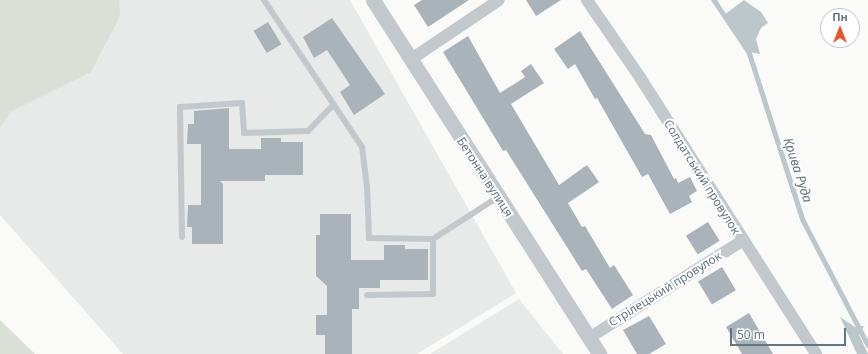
<!DOCTYPE html>
<meta charset="utf-8">
<style>
body{margin:0}
#map{position:relative;width:868px;height:354px;overflow:hidden;background:#fafaf8;font-family:"Noto Sans",sans-serif}
div>[style]{position:absolute}
.built>*{inset:0;background:#e8e9e9}
.green>*{inset:0;background:#dadfd7}
.water>*{inset:0;background:#bbc7cb}
.stream>*{height:4.5px;margin:-2.25px;padding:0 2.25px;transform-origin:2.25px;border-radius:2.25px;background:#bbc7cb}
.building>*{inset:0;background:#aab3b9;transform-origin:0 0}
.service>*{height:6px;margin:-3px;padding:0 3px;transform-origin:3px;border-radius:3px;background:#c3c8cc}
.minor>*{height:12px;margin:-6px;padding:0 6px;transform-origin:6px;border-radius:6px;background:#c3c8cc}
.tertiary>*{height:15px;margin:-7.5px;padding:0 7.5px;transform-origin:7.5px;border-radius:7.5px;background:#c3c8cc}
span{translate:-50% -50%;white-space:nowrap;text-align:center;line-height:1.15;-webkit-text-stroke:4px #fff;paint-order:stroke}
.street-label{font-size:12px;color:#657683}
.water-label{font-size:13px;color:#60757c;font-style:italic}
.north{position:absolute;left:820px;top:8px;width:40px;height:40px;box-sizing:border-box;background:#fff;border:1px solid #c1c8cd;border-radius:50%;rotate:0deg;font-size:11px;font-weight:700;line-height:16px;text-align:center;color:#657683}
.north::after{content:'';display:block;margin:auto;width:14px;height:18px;background:#e4572e;clip-path:polygon(50% 0,100% 100%,50% 72%,0 100%)}
.scale{position:absolute;left:730px;top:328px;width:116px;height:18px;box-sizing:border-box;border:2px solid #657683;border-top:0;padding-left:5px;font-size:12px;line-height:14px;white-space:nowrap;color:#657683;-webkit-text-stroke:3px #fff;paint-order:stroke}
</style>
<div id="map">
<div class="built">
<i style="clip-path:polygon(0 0,350px 0,516px 293px,417px 354px,123px 354px,0 215px)"></i>
<i style="clip-path:polygon(519px 299px,563px 354px,430px 354px)"></i>
</div>
<div class="green">
<i style="clip-path:polygon(0 0,119px 0,120px 16px,91px 72px,12px 111px,0 127px)"></i>
<i style="clip-path:polygon(0 320px,35px 354px,0 354px)"></i>
</div>
<div class="water">
<i style="clip-path:polygon(744px 0,761px 12px,768px 23px,761px 28px,756px 39px,760px 54px,749px 52px,724px 15px)"></i>
<i style="clip-path:polygon(840px 317px,855px 327px,864px 326px,859px 335px,868px 354px,857px 354px)"></i>
</div>
<div class="stream">
<i style="left:714px;top:0;width:63px;rotate:56.1deg"></i>
<i style="left:749px;top:52px;width:176px;rotate:72.2deg"></i>
<i style="left:803px;top:220px;width:141px;rotate:62.5deg"></i>
</div>
<div class="building">
<i style="clip-path:polygon(422px 0,469px 0,428px 27px,414px 5px)"></i>
<i style="clip-path:polygon(526px 0,561px 0,536px 16px)"></i>
<i style="clip-path:polygon(332px 18px,385px 94px,354px 115px,340px 92px,350px 85px,327px 50px,314px 58px,303px 37px)"></i>
<i style="left:268px;top:22px;width:26px;height:17px;rotate:59deg"></i>
<i style="clip-path:polygon(580px 31px,645px 134px,651px 135px,674px 179px,676px 178px,678px 183px,690px 177px,697px 191px,689px 196px,692px 202px,670px 214px,648px 174px,642px 177px,597px 98px,595px 99px,575px 64px,568px 69px,554px 49px)"></i>
<i style="clip-path:polygon(468px 36px,500px 93px,525px 77px,521px 71px,531px 64px,544px 83px,511px 104px,559px 185px,587px 165px,599px 182px,568px 203px,582px 227px,585px 226px,610px 268px,614px 265px,633px 295px,612px 309px,586px 269px,582px 271px,506px 150px,503px 151px,443px 52px)"></i>
<i style="clip-path:polygon(229px 108px,229px 149px,261px 149px,261px 138px,281px 138px,281px 142px,303px 142px,303px 175px,265px 175px,265px 181px,220px 181px,223px 184px,223px 244px,192px 244px,192px 227px,187px 227px,188px 205px,201px 205px,201px 144px,187px 144px,188px 124px,194px 124px,194px 111px)"></i>
<i style="clip-path:polygon(320px 214px,351px 214px,351px 260px,384px 260px,384px 245px,405px 245px,405px 249px,428px 249px,428px 280px,380px 280px,380px 288px,359px 288px,359px 309px,352px 309px,352px 354px,325px 354px,325px 335px,316px 335px,316px 315px,327px 315px,327px 286px,316px 276px,316px 235px,320px 235px)"></i>
<i style="left:708px;top:222px;width:22px;height:26px;rotate:58deg"></i>
<i style="left:722px;top:267px;width:27px;height:28px;rotate:59deg"></i>
<i style="clip-path:polygon(749px 313px,773px 354px,742px 354px,726px 327px)"></i>
<i style="clip-path:polygon(649px 316px,666px 344px,649px 354px,637px 354px,623px 330px)"></i>
</div>
<div class="service">
<i style="left:264px;top:0;width:177px;rotate:56.3deg"></i>
<i style="left:362px;top:147px;width:38px;rotate:83deg"></i>
<i style="left:367px;top:185px;width:53px;rotate:87.8deg"></i>
<i style="left:369px;top:238px;width:64px;rotate:0.9deg"></i>
<i style="left:433px;top:239px;width:77px;rotate:-32.9deg"></i>
<i style="left:182px;top:237px;width:130px;rotate:-90.9deg"></i>
<i style="left:180px;top:107px;width:62px;rotate:-3.7deg"></i>
<i style="left:242px;top:103px;width:30px;rotate:86deg"></i>
<i style="left:244px;top:133px;width:64px;rotate:-1.8deg"></i>
<i style="left:308px;top:131px;width:37px;rotate:-46deg"></i>
<i style="left:367px;top:295px;width:66px;rotate:-0.9deg"></i>
<i style="left:433px;top:294px;width:55px;rotate:-90deg"></i>
</div>
<div class="minor">
<i style="left:587px;top:0;width:96px;rotate:55.6deg"></i>
<i style="left:641px;top:79px;width:326px;rotate:57.5deg"></i>
<i style="left:410px;top:60px;width:107px;rotate:-34deg"></i>
<i style="left:589px;top:338px;width:181px;rotate:-32.4deg"></i>
</div>
<div class="tertiary">
<i style="left:373px;top:0;width:420px;rotate:57.4deg"></i>
</div>
<div class="street-label">
<span style="left:485px;top:177px;rotate:57deg">Бетонна вулиця</span>
<span style="left:702px;top:177px;rotate:58deg">Солдатський провулок</span>
<span style="left:665px;top:289px;rotate:-32deg">Стрілецький провулок</span>
</div>
<div class="water-label">
<span style="left:798px;top:170px;rotate:72deg">Крива Руда</span>
</div>
<div class="north">Пн</div>
<div class="scale">50 m</div>
</div>
